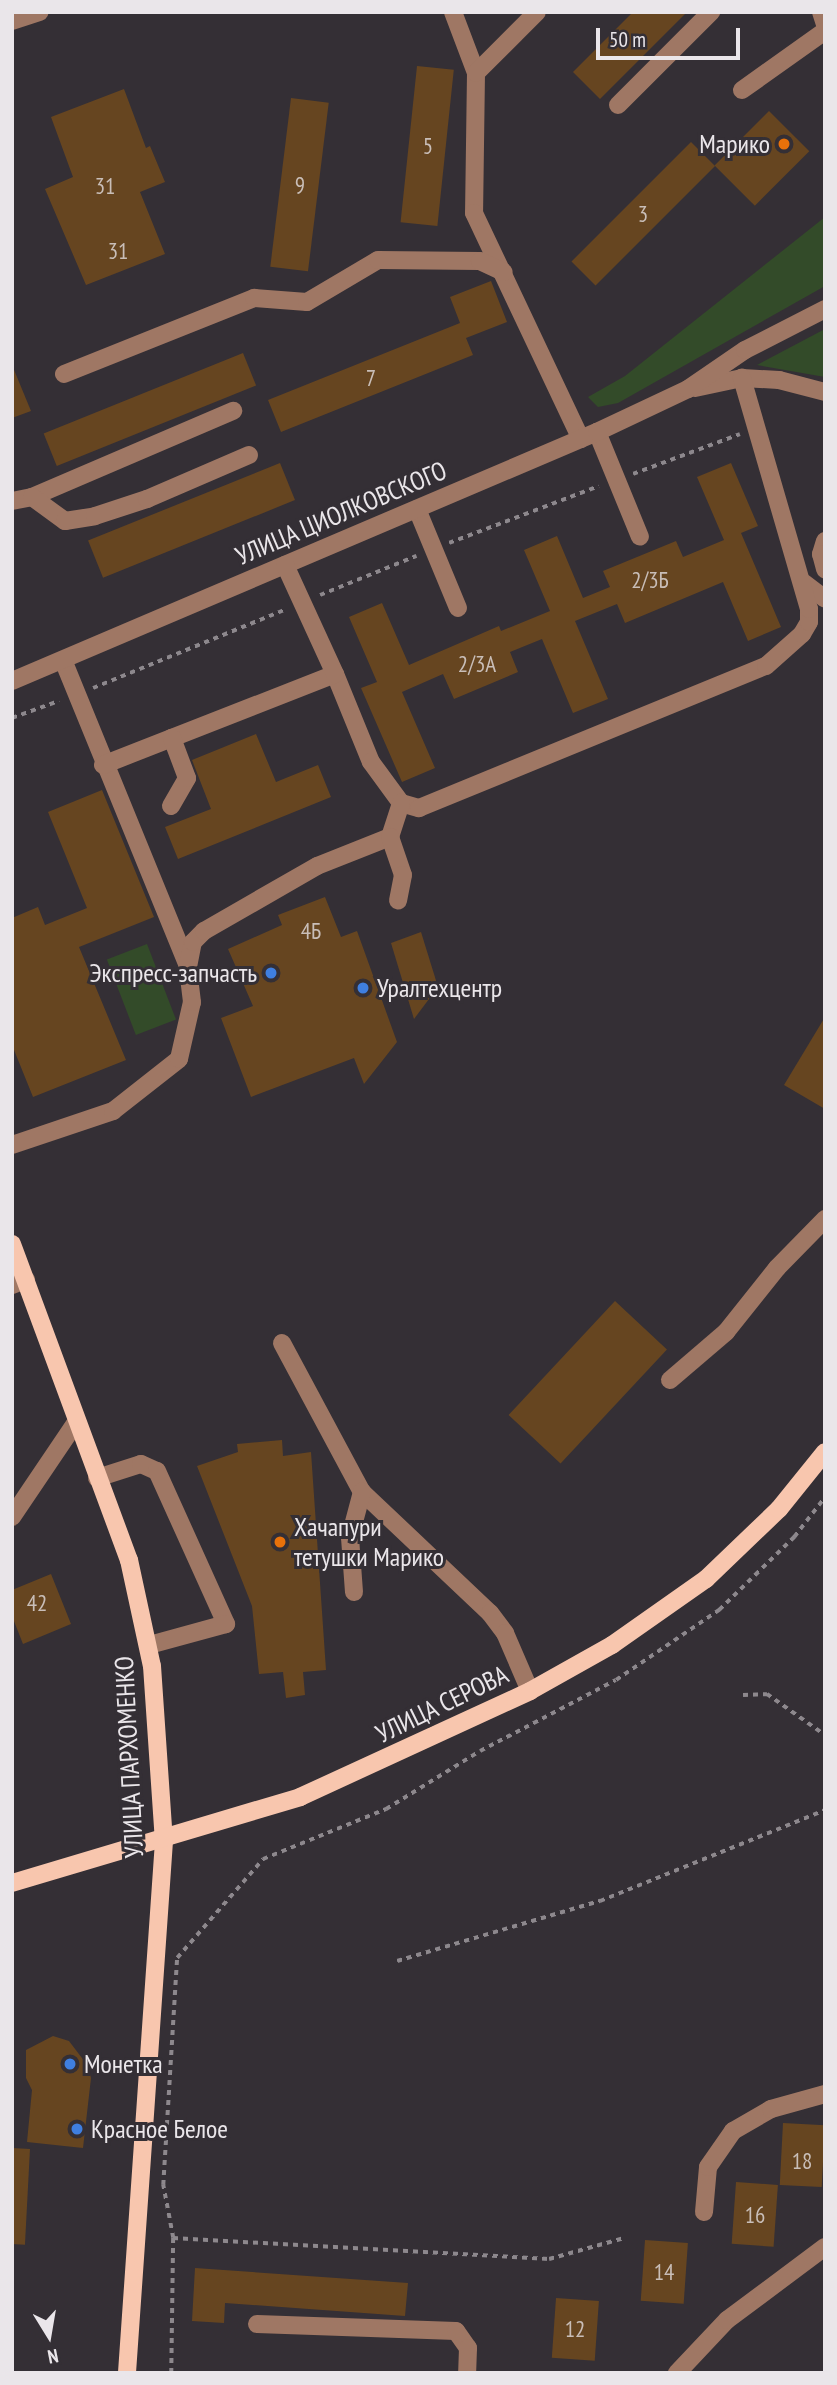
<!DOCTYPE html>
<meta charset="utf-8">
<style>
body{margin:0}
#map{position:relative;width:837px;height:2385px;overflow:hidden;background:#342f35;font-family:"PT Sans Narrow",sans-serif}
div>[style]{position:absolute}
.green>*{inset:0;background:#334b29;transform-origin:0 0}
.building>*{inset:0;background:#664520;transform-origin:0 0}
.path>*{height:3.5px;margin-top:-1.75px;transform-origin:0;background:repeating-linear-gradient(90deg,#8d888d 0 5px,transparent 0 10px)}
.minor>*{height:18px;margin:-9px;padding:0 9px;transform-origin:9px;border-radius:9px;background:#9f7764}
.major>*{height:18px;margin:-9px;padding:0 9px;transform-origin:9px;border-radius:9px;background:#f8c6ae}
.dots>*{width:19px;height:19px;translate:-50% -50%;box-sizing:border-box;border:4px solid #342f35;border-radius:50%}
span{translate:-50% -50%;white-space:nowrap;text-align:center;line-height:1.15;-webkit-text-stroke:6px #342f35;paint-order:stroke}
.number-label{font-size:23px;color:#c9beb8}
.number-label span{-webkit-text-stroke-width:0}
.poi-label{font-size:26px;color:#eae6ea}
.right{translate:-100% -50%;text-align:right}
.left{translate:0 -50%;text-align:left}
.street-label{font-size:26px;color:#eae6ea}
.frame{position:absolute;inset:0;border:14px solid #eae6ea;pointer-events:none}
.north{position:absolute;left:14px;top:2301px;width:70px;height:70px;-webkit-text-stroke:5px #342f35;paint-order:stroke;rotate:169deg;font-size:19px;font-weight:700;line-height:28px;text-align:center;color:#eae6ea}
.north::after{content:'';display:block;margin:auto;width:24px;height:32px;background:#eae6ea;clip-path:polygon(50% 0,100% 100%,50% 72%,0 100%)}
.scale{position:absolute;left:596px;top:28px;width:144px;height:32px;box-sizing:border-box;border:4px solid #eae6ea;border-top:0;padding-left:9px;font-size:21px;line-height:24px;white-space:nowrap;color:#eae6ea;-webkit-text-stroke:5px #342f35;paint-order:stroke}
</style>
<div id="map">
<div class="green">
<i style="clip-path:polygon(825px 217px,825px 286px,618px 403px,598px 407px,588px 397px,625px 376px)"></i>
<i style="clip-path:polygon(825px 329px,825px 377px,757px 365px)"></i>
<i style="left:147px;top:944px;width:81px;height:43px;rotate:69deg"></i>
</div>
<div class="building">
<i style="clip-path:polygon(633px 12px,687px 12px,600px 99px,573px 72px)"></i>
<i style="left:417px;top:66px;width:37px;height:157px;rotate:6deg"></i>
<i style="clip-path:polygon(124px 89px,146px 148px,150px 146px,165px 182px,140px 192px,165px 254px,86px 285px,45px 189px,73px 177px,51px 117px)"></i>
<i style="left:291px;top:98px;width:38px;height:170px;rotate:7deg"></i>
<i style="left:769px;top:111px;width:57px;height:77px;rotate:45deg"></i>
<i style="left:691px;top:142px;width:34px;height:169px;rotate:45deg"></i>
<i style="clip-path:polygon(491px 281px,507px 322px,466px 338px,473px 355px,281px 432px,268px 400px,460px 323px,450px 297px)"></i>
<i style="left:243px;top:353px;width:35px;height:215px;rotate:68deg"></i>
<i style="clip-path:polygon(12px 365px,31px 411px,12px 418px)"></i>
<i style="left:280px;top:463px;width:40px;height:207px;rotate:68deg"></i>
<i style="clip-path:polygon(731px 463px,758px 526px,741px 533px,781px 627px,748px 641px,723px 582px,625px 623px,617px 604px,575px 621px,608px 699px,573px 713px,542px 639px,510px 652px,518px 672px,454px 699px,443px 674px,402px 692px,435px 768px,402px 782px,361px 688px,377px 682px,349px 617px,382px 603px,409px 665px,499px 626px,501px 631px,550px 611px,524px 550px,557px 536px,583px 598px,610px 587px,603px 571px,676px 541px,683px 557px,724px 540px,697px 477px)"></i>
<i style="clip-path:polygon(256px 734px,276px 782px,318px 765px,331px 797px,178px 859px,165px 827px,211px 809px,192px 760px)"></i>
<i style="clip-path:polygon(102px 790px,154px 917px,79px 947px,126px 1060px,33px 1097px,12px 1045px,12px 918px,38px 907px,45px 925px,87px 908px,48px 812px)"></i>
<i style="clip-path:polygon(325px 897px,341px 937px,357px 931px,397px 1042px,364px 1084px,354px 1058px,251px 1097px,221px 1018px,253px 1006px,228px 949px,282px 925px,278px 915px)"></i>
<i style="clip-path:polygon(421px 932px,438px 987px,414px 1019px,391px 943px)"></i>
<i style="clip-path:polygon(825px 1017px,825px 1109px,784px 1085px)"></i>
<i style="left:615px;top:1301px;width:71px;height:156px;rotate:43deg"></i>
<i style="clip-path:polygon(282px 1440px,283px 1456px,311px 1452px,326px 1670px,303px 1672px,305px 1695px,286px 1698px,283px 1672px,259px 1674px,252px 1606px,197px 1466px,238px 1452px,237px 1444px)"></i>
<i style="clip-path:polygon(51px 1574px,71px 1624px,23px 1644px,12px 1616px,12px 1590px)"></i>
<i style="clip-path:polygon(53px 2036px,69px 2041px,88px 2066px,91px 2078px,83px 2148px,27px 2142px,32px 2090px,26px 2078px,26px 2050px)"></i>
<i style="left:783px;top:2123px;width:42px;height:62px;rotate:3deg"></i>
<i style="left:12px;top:2148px;width:18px;height:96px;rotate:3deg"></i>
<i style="left:736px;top:2182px;width:42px;height:62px;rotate:4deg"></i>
<i style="left:645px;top:2240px;width:43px;height:61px;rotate:4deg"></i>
<i style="clip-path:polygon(195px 2268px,408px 2283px,405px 2316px,225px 2303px,224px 2323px,192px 2321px)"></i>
<i style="left:556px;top:2298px;width:43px;height:60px;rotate:4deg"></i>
</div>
<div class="path">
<i style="left:633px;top:474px;width:114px;rotate:-20.5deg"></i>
<i style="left:449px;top:543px;width:160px;rotate:-20.8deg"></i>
<i style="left:320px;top:595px;width:104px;rotate:-22.1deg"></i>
<i style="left:93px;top:688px;width:209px;rotate:-22.2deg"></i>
<i style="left:12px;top:718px;width:50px;rotate:-19.9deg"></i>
<i style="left:743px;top:1695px;width:24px;rotate:-2deg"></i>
<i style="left:767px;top:1694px;width:71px;rotate:35.3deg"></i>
<i style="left:397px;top:1961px;width:212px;rotate:-16.5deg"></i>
<i style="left:600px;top:1901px;width:243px;rotate:-22deg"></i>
<i style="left:173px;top:2238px;width:377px;rotate:3.2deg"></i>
<i style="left:549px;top:2259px;width:78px;rotate:-15.6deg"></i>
<i style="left:171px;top:2373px;width:135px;rotate:-89.2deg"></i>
<i style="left:173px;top:2238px;width:54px;rotate:-100.7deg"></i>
<i style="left:163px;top:2185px;width:227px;rotate:-86.5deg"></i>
<i style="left:177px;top:1958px;width:131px;rotate:-49deg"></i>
<i style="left:263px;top:1859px;width:133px;rotate:-22.1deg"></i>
<i style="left:386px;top:1809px;width:110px;rotate:-31.7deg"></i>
<i style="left:480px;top:1751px;width:153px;rotate:-27.6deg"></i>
<i style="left:616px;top:1680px;width:125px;rotate:-34.2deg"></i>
<i style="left:719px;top:1610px;width:105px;rotate:-44.2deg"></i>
<i style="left:794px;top:1537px;width:51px;rotate:-52.2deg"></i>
</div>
<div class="minor">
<i style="left:453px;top:12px;width:65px;rotate:69.3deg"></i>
<i style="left:476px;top:73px;width:140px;rotate:90.8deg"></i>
<i style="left:474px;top:213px;width:250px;rotate:64.7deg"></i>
<i style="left:821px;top:12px;width:13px;rotate:72deg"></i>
<i style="left:12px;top:21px;width:29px;rotate:-18deg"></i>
<i style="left:476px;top:73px;width:86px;rotate:-45deg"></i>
<i style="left:742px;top:90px;width:102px;rotate:-35.4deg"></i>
<i style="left:618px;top:105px;width:132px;rotate:-45deg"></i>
<i style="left:64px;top:374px;width:205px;rotate:-21.8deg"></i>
<i style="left:254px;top:298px;width:53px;rotate:4.3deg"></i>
<i style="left:307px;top:302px;width:82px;rotate:-30.6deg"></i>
<i style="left:378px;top:260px;width:102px;rotate:0.6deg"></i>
<i style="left:480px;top:261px;width:26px;rotate:25deg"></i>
<i style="left:695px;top:388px;width:48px;rotate:-12deg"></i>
<i style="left:742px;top:378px;width:37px;rotate:3deg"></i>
<i style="left:779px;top:380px;width:48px;rotate:14.6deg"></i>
<i style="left:597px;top:432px;width:113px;rotate:67.7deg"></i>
<i style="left:32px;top:497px;width:219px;rotate:-23.2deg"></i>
<i style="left:12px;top:501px;width:20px;rotate:-11deg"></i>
<i style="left:32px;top:497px;width:41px;rotate:36deg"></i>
<i style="left:65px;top:521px;width:30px;rotate:-9deg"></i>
<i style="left:95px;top:516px;width:55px;rotate:-18.1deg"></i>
<i style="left:147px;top:499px;width:111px;rotate:-23.3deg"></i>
<i style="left:417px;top:509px;width:107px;rotate:67.5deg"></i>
<i style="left:825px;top:541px;width:14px;rotate:107deg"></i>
<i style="left:821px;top:554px;width:16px;rotate:75deg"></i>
<i style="left:804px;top:583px;width:26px;rotate:37deg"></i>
<i style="left:63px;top:660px;width:331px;rotate:67.8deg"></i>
<i style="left:335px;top:674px;width:95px;rotate:67.8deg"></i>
<i style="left:371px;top:762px;width:51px;rotate:53.8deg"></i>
<i style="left:401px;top:803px;width:19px;rotate:16deg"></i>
<i style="left:419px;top:808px;width:375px;rotate:-22.3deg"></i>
<i style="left:766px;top:666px;width:48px;rotate:-41.6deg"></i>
<i style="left:802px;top:634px;width:14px;rotate:-60deg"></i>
<i style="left:809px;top:622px;width:13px;rotate:-90deg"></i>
<i style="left:809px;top:609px;width:241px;rotate:-106.2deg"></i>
<i style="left:12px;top:681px;width:636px;rotate:-23.06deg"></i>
<i style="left:597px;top:432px;width:101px;rotate:-25.3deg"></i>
<i style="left:688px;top:389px;width:69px;rotate:-34.4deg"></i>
<i style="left:745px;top:350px;width:90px;rotate:-27.1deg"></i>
<i style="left:103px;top:765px;width:249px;rotate:-21.4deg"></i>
<i style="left:335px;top:674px;width:120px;rotate:-114.6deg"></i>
<i style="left:171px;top:806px;width:32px;rotate:-60deg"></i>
<i style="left:187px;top:778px;width:43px;rotate:-110.6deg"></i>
<i style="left:390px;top:837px;width:36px;rotate:-72deg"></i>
<i style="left:12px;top:1145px;width:107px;rotate:-18.6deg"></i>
<i style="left:113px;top:1111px;width:84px;rotate:-38.2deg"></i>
<i style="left:179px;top:1059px;width:58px;rotate:-77.2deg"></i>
<i style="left:192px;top:1002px;width:35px;rotate:-97deg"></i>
<i style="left:188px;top:967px;width:25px;rotate:-79deg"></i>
<i style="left:193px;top:942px;width:16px;rotate:-45deg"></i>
<i style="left:204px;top:931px;width:130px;rotate:-29.9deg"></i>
<i style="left:317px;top:866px;width:79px;rotate:-21.7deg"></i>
<i style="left:390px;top:837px;width:40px;rotate:71.1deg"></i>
<i style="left:403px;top:875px;width:26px;rotate:101deg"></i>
<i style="left:12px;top:1285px;width:15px;rotate:-20deg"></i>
<i style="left:282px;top:1343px;width:169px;rotate:61.8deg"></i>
<i style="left:362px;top:1492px;width:176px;rotate:43.4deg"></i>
<i style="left:490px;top:1613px;width:25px;rotate:53deg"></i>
<i style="left:505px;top:1633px;width:63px;rotate:66.7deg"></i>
<i style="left:670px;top:1380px;width:74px;rotate:-40.6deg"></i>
<i style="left:726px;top:1332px;width:82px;rotate:-51.4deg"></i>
<i style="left:777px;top:1268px;width:69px;rotate:-45.6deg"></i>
<i style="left:97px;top:1478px;width:46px;rotate:-17.7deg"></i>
<i style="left:141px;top:1464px;width:17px;rotate:24deg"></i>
<i style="left:157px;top:1471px;width:168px;rotate:65.7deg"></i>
<i style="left:226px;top:1624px;width:80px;rotate:164.7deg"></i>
<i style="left:12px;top:1517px;width:115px;rotate:-56deg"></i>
<i style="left:354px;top:1592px;width:55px;rotate:-94.2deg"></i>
<i style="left:350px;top:1537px;width:47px;rotate:-75.1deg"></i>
<i style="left:704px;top:2212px;width:45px;rotate:-84.9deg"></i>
<i style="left:708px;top:2167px;width:44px;rotate:-55.2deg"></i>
<i style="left:733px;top:2131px;width:44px;rotate:-30.1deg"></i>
<i style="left:771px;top:2109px;width:56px;rotate:-15.5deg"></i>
<i style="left:257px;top:2324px;width:199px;rotate:2deg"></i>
<i style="left:456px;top:2331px;width:21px;rotate:55deg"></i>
<i style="left:468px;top:2348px;width:25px;rotate:92deg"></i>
<i style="left:677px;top:2373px;width:73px;rotate:-46.7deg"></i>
<i style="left:727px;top:2320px;width:122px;rotate:-36.7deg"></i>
</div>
<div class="major">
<i style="left:12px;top:1244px;width:337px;rotate:69.7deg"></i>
<i style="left:129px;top:1560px;width:108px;rotate:77.8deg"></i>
<i style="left:152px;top:1666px;width:175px;rotate:86.1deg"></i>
<i style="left:164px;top:1841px;width:533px;rotate:93.98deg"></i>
<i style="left:12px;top:1883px;width:301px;rotate:-16.6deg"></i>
<i style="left:300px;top:1797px;width:253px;rotate:-24.7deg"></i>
<i style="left:530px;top:1691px;width:94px;rotate:-29.3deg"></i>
<i style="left:612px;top:1645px;width:115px;rotate:-35.1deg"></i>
<i style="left:706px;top:1579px;width:101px;rotate:-43.8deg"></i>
<i style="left:779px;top:1509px;width:73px;rotate:-51.1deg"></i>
</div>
<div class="dots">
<i style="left:784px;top:144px;background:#e8710a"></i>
<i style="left:271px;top:973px;background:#3f7fe0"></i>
<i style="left:363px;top:988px;background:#3f7fe0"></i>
<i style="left:280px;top:1542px;background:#e8710a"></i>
<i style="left:70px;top:2064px;background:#3f7fe0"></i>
<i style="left:77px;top:2129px;background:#3f7fe0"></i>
</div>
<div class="number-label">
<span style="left:428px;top:146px">5</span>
<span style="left:300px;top:185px">9</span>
<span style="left:105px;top:186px">31</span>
<span style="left:643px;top:214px">3</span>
<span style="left:118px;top:251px">31</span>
<span style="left:371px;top:378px">7</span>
<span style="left:650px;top:580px">2/3Б</span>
<span style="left:477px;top:664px">2/3А</span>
<span style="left:311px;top:931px">4Б</span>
<span style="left:37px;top:1603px">42</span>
<span style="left:802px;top:2161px">18</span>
<span style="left:755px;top:2215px">16</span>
<span style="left:664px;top:2272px">14</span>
<span style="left:575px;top:2329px">12</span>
</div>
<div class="poi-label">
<span class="right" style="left:770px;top:144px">Марико</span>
<span class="right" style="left:257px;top:973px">Экспресс-запчасть</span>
<span class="left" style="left:377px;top:988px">Уралтехцентр</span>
<span class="left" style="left:294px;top:1542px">Хачапури<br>тетушки Марико</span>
<span class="left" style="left:84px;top:2064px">Монетка</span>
<span class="left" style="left:91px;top:2129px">Красное Белое</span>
</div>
<div class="street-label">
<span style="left:341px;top:513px;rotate:-23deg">УЛИЦА ЦИОЛКОВСКОГО</span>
<span style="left:442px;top:1704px;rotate:-26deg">УЛИЦА СЕРОВА</span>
<span style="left:129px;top:1757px;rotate:-93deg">УЛИЦА ПАРХОМЕНКО</span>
</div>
<div class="frame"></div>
<div class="north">N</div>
<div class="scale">50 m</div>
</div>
